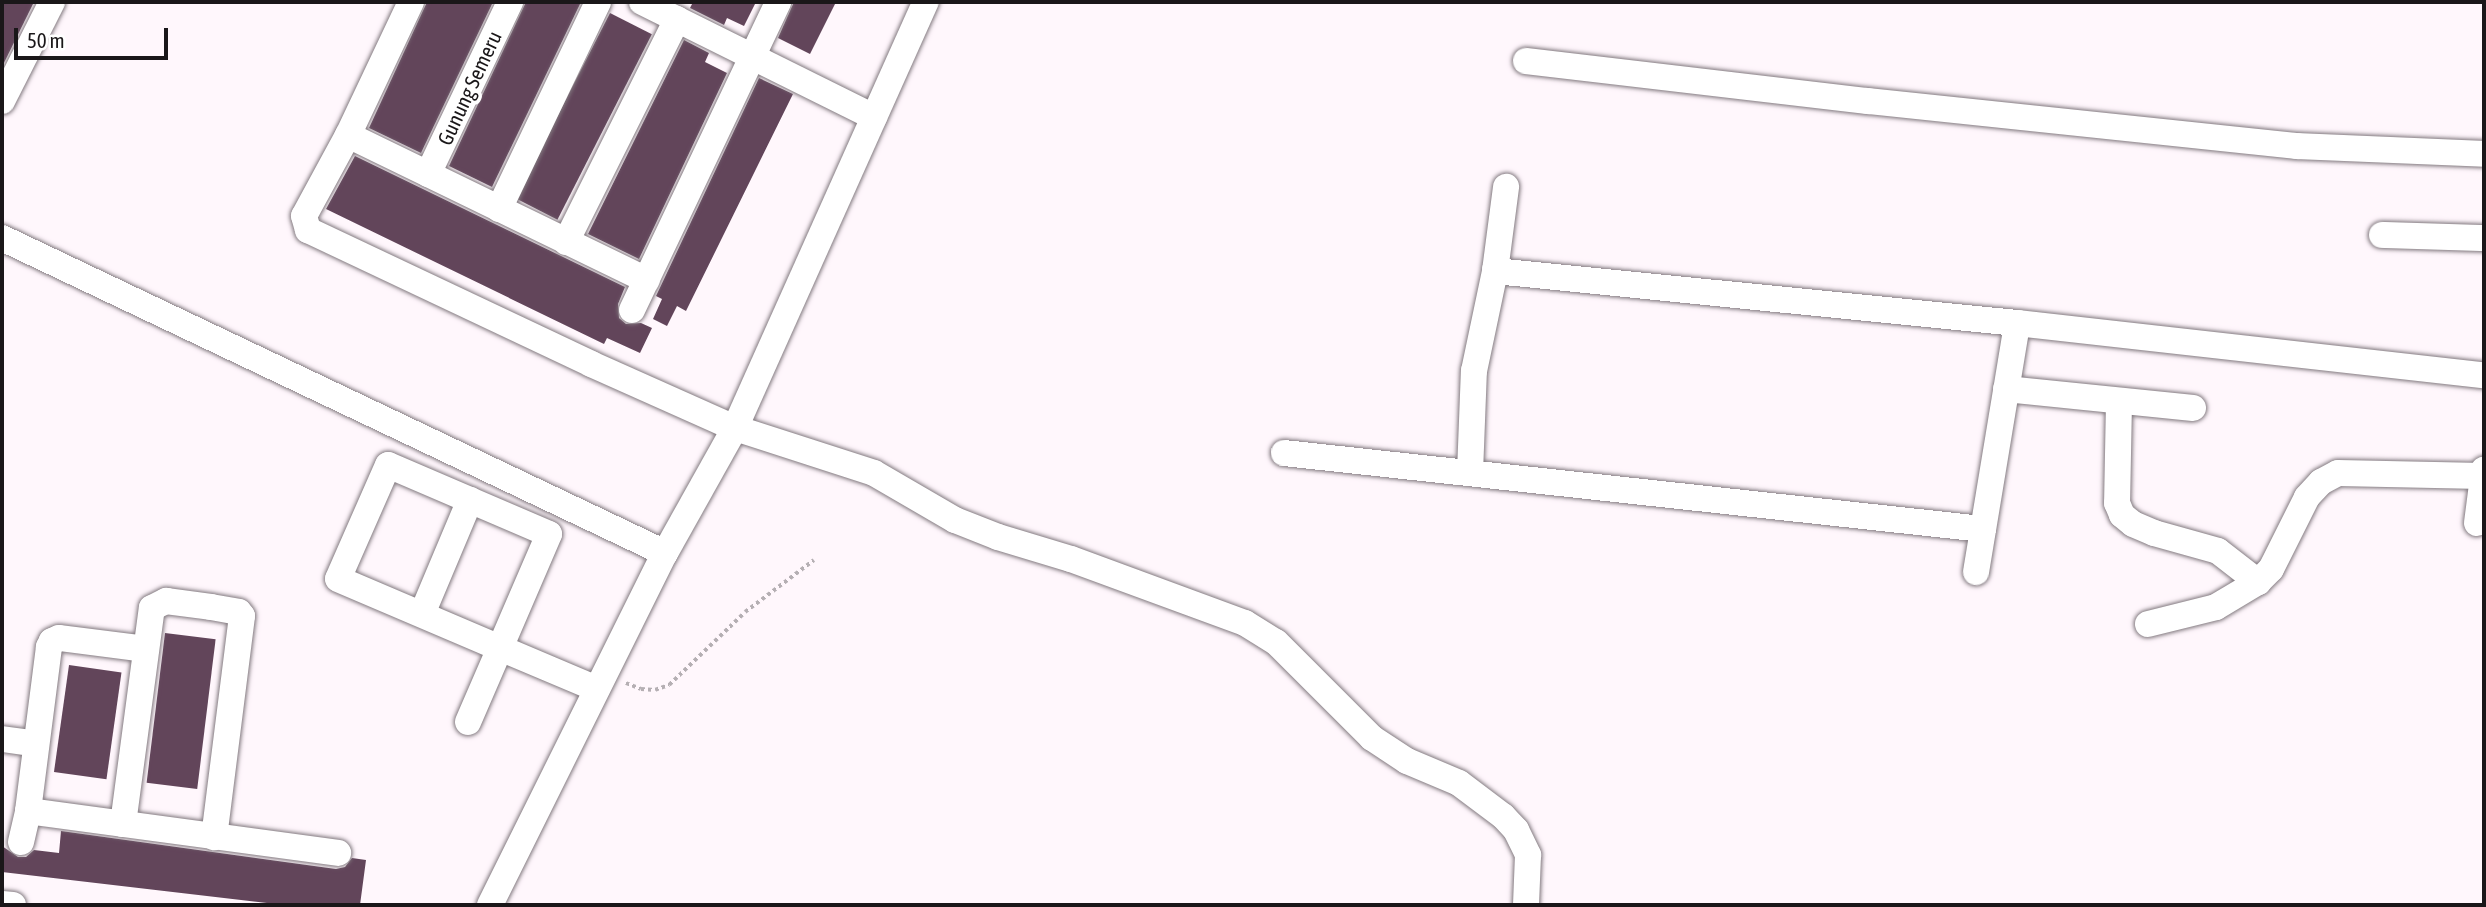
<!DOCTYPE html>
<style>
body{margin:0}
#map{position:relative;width:2486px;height:907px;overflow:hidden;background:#fff7fc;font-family:"Asap Condensed",sans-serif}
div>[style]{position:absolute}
.building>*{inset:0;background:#62455a;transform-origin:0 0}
.path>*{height:3.5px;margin-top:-1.75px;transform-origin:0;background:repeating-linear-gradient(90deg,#b5afb3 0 3.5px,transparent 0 7px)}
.roads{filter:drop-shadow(0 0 2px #837a80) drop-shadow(0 0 2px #837a80)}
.minor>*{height:26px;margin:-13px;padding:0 13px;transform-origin:13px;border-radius:13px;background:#fff}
span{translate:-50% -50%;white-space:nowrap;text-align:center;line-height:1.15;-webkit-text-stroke:7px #fff;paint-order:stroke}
.street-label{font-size:21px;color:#1a1719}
.frame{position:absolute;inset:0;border:4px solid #1a1719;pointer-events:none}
.scale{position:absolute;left:14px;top:28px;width:154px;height:32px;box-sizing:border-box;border:4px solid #1a1719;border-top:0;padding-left:9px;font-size:21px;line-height:24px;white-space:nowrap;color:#1a1719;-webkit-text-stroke:5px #fff;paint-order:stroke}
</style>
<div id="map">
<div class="building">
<i style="clip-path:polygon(2px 2px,34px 2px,2px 67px)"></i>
<i style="clip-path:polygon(427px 2px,493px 2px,421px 153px,369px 128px)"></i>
<i style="clip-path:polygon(526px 2px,581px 2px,492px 187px,449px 166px)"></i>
<i style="clip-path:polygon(693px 2px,756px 2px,744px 26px,727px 18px,724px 25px,690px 8px)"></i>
<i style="clip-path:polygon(794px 2px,836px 2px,810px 54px,778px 38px)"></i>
<i style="left:610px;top:13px;width:47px;height:208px;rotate:27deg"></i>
<i style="clip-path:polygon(684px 40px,709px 53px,705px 62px,727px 73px,639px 259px,588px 234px)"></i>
<i style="clip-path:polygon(759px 78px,793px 94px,686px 311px,677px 306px,667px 326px,653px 319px,662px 299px,656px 296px)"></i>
<i style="clip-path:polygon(355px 156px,625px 287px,618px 304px,619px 318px,626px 324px,641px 323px,652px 328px,640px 353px,607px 338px,604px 344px,326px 209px)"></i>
<i style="left:165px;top:633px;width:51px;height:151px;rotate:7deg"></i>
<i style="left:69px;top:665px;width:53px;height:108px;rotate:8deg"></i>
<i style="clip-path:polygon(61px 831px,336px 869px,345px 867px,352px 858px,366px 860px,360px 905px,284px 905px,2px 872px,2px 846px,18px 857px,26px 857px,34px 850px,59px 853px)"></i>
</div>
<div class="path">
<i style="left:626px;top:683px;width:16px;rotate:22deg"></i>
<i style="left:641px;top:689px;width:14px;rotate:4deg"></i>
<i style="left:655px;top:690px;width:15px;rotate:-20deg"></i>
<i style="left:669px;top:685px;width:105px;rotate:-43.8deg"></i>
<i style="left:745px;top:612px;width:86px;rotate:-37deg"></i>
</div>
<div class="roads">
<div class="minor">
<i style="left:411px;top:2px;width:147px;rotate:115.3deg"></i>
<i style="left:348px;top:135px;width:92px;rotate:118.5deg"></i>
<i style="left:304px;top:216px;width:15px;rotate:74deg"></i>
<i style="left:308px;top:230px;width:313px;rotate:25.3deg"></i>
<i style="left:591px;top:364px;width:158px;rotate:24deg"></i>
<i style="left:735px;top:428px;width:146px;rotate:17.9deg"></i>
<i style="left:874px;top:473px;width:94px;rotate:30.1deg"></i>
<i style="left:955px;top:520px;width:46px;rotate:21.6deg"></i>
<i style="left:998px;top:537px;width:76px;rotate:16.8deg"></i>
<i style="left:1071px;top:559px;width:185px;rotate:20.2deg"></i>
<i style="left:1245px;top:623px;width:36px;rotate:32deg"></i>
<i style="left:1276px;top:642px;width:136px;rotate:45deg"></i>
<i style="left:1372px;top:738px;width:42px;rotate:33.3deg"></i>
<i style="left:1407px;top:761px;width:56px;rotate:22.9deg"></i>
<i style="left:1459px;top:783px;width:55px;rotate:36.9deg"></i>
<i style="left:1503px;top:816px;width:19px;rotate:47deg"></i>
<i style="left:1516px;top:830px;width:28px;rotate:64deg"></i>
<i style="left:1528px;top:855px;width:50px;rotate:92.3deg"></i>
<i style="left:642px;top:2px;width:259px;rotate:26.4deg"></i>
<i style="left:1526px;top:61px;width:344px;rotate:6.7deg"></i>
<i style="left:1868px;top:101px;width:431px;rotate:6deg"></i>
<i style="left:2297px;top:146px;width:187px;rotate:2.4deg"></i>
<i style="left:2px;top:101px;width:111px;rotate:-63.2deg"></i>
<i style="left:348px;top:135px;width:332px;rotate:25.9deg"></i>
<i style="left:428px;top:174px;width:191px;rotate:-64.5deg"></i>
<i style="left:499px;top:209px;width:229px;rotate:-64.4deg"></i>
<i style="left:2382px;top:235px;width:102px;rotate:1.7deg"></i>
<i style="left:2px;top:238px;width:734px;rotate:25.41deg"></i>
<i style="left:566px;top:242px;width:249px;rotate:-63.5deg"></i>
<i style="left:1495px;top:271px;width:525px;rotate:5.69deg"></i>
<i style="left:2017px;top:323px;width:470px;rotate:6.4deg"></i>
<i style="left:632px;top:310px;width:341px;rotate:-64.6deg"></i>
<i style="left:2006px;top:389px;width:188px;rotate:5.8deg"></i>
<i style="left:2119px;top:402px;width:101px;rotate:91.1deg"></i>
<i style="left:2117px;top:503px;width:13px;rotate:67deg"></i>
<i style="left:2122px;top:515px;width:14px;rotate:39deg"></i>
<i style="left:2133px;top:524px;width:23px;rotate:23deg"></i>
<i style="left:2154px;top:533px;width:66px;rotate:15.7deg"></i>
<i style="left:2218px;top:551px;width:51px;rotate:37.8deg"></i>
<i style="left:1284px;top:453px;width:703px;rotate:6.21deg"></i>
<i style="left:1470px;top:473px;width:102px;rotate:-87.8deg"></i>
<i style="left:1474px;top:371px;width:102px;rotate:-78.1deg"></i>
<i style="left:1495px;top:271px;width:85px;rotate:-82.5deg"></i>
<i style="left:2477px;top:523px;width:54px;rotate:-82.6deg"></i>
<i style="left:1976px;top:572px;width:252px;rotate:-80.6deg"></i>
<i style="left:422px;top:614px;width:124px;rotate:-67.2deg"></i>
<i style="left:2148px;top:624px;width:70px;rotate:-14deg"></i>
<i style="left:2216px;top:607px;width:49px;rotate:-30.8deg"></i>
<i style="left:2258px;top:582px;width:18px;rotate:-45deg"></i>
<i style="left:2271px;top:569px;width:80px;rotate:-63.4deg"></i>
<i style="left:2307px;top:497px;width:21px;rotate:-47deg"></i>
<i style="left:2321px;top:482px;width:19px;rotate:-28deg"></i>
<i style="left:2338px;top:473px;width:145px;rotate:1.2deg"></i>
<i style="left:146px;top:649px;width:88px;rotate:-172.8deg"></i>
<i style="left:59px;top:638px;width:8px;rotate:157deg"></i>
<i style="left:52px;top:641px;width:7px;rotate:117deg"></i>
<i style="left:49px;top:647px;width:165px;rotate:97.3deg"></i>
<i style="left:28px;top:811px;width:313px;rotate:7.7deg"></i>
<i style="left:468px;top:722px;width:81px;rotate:-66.6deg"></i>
<i style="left:500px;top:648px;width:124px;rotate:-66.7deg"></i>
<i style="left:549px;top:534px;width:175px;rotate:-156.8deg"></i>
<i style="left:388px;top:465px;width:124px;rotate:113.7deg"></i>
<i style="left:338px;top:579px;width:176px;rotate:23.1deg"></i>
<i style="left:500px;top:648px;width:105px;rotate:22.9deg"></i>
<i style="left:2px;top:739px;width:34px;rotate:8deg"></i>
<i style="left:123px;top:824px;width:218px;rotate:-82.4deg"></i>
<i style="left:152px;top:608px;width:16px;rotate:-27deg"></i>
<i style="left:166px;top:601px;width:45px;rotate:7.6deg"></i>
<i style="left:211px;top:607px;width:28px;rotate:10deg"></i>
<i style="left:239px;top:612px;width:5px;rotate:53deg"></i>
<i style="left:242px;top:616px;width:223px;rotate:97.2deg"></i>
<i style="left:21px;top:842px;width:32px;rotate:-77deg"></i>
<i style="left:2px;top:904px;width:11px;rotate:5deg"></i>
<i style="left:490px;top:905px;width:393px;rotate:-63.6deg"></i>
<i style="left:665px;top:553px;width:143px;rotate:-60.8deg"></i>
<i style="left:735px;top:428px;width:467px;rotate:-65.9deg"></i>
</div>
</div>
<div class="street-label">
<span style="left:469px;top:88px;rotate:-65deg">Gunung Semeru</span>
</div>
<div class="frame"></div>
<div class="scale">50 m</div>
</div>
